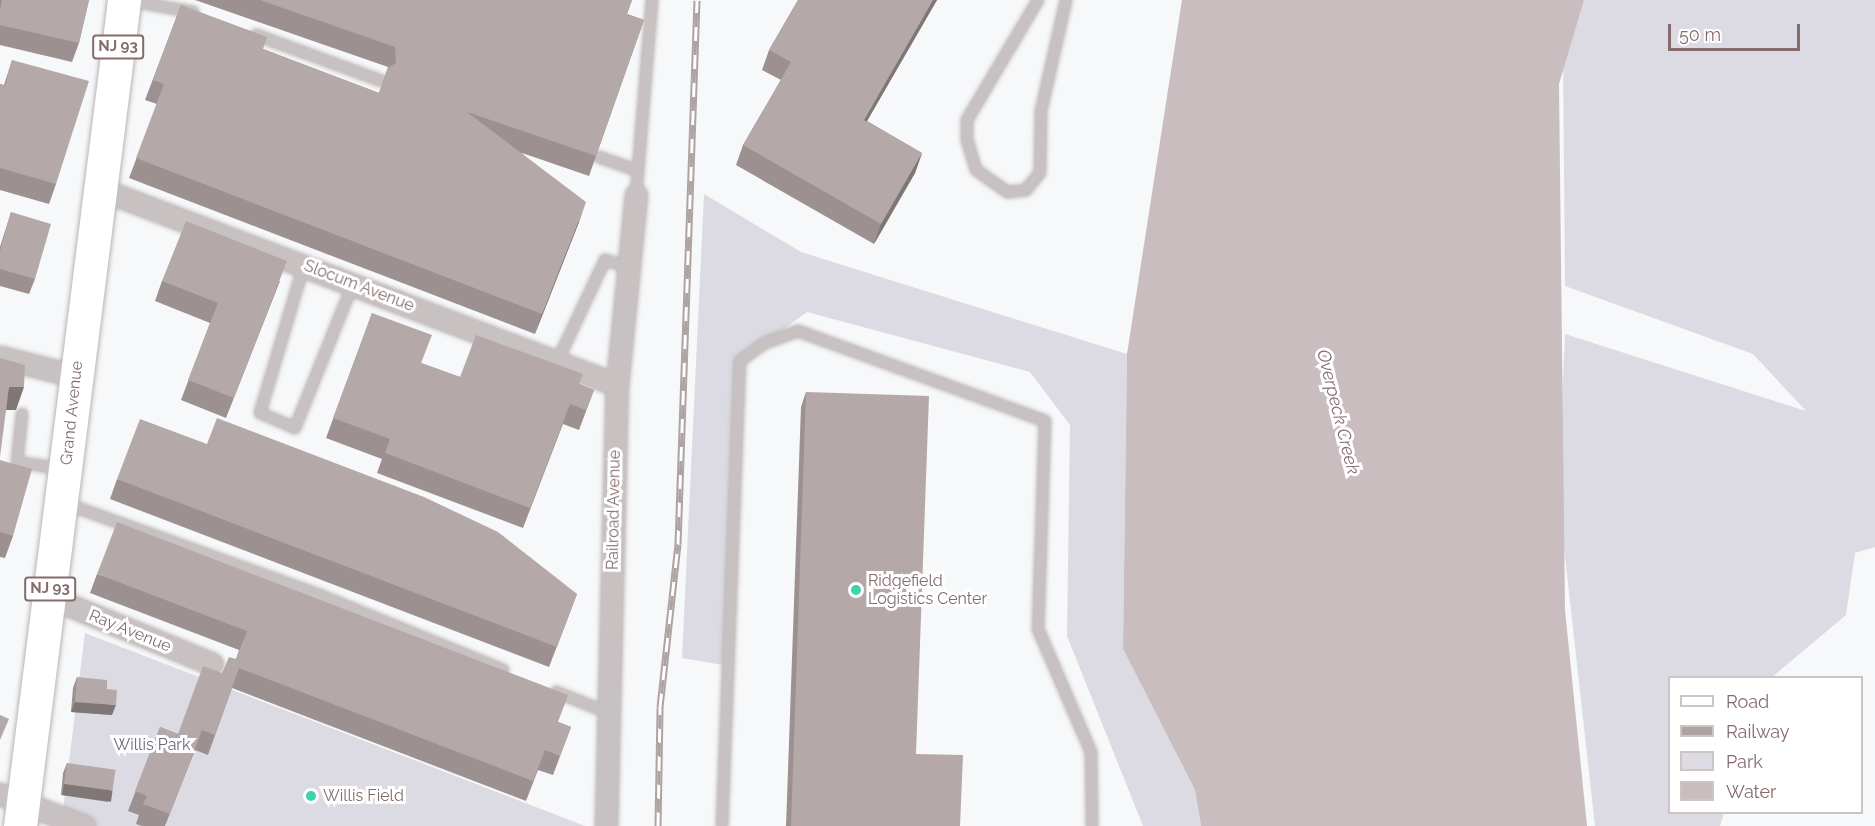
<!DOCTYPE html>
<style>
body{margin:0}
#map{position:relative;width:1875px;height:826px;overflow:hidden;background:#f7f8f9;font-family:Raleway,sans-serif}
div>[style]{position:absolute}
.green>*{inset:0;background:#dcdbe3}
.water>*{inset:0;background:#c9bdbf}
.roads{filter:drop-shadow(0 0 2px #bcb4b5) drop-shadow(0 0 2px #bcb4b5)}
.lane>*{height:10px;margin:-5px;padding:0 5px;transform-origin:5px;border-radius:5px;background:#c8c1c1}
.street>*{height:21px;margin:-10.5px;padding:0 10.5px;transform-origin:10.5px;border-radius:10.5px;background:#c8c1c1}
.primary>*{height:33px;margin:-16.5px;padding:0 16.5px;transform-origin:16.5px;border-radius:16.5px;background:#fff}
.rail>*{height:7px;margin-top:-3.5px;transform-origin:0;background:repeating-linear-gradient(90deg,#fff 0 14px,#aea3a3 0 28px);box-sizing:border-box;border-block:2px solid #aea3a3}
.wall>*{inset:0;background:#9c9091}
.shaded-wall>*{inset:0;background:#7f7676;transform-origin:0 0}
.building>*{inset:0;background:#b5a8a9;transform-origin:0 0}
.dots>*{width:16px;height:16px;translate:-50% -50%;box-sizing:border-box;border:3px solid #fff;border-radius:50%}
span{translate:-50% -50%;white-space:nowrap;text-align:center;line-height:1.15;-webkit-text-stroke:6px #fff;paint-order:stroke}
.shield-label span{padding:2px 4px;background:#fff;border:2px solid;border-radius:4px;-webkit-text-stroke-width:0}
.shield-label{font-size:15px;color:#856b6c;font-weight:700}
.street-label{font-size:16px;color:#856b6c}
.poi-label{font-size:16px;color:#856b6c}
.left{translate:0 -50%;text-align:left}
.park-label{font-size:16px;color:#6f697d}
.water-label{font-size:18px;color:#876c73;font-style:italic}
.legend{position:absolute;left:1668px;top:676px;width:195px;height:138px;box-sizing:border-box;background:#fff;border:2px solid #cec4c4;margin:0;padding:8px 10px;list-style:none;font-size:18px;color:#856b6c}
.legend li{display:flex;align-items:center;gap:12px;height:30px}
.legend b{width:30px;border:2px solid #cec4c4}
.scale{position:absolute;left:1668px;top:24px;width:132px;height:27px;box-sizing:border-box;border:3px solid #856b6c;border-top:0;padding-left:8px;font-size:18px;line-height:21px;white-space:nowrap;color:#856b6c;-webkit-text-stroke:4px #fff;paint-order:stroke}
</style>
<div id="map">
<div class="green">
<i style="clip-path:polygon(1584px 0,1875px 0,1875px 547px,1855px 553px,1846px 615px,1772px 677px,1670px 678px,1670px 812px,1724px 813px,1720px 826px,1595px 826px,1558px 494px,1565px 334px,1806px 411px,1753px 354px,1565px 286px,1563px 54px)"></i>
<i style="clip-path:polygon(704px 194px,801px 252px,1127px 354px,1123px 649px,1195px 790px,1201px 826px,1143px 826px,1067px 636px,1070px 425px,1030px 372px,807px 312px,740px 361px,729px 666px,682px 658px)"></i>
<i style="clip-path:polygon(85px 633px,585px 826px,61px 826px)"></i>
</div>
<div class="water">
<i style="clip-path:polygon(1182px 0,1584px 0,1559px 84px,1565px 610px,1587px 826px,1201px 826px,1195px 790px,1123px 649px,1127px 354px)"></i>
</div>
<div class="roads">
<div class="lane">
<i style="left:126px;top:0;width:68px;rotate:10.2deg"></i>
<i style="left:1038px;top:0;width:139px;rotate:120.6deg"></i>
<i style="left:967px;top:120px;width:20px;rotate:90deg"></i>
<i style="left:967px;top:140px;width:31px;rotate:73deg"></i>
<i style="left:976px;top:170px;width:39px;rotate:35deg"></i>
<i style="left:1008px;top:192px;width:18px;rotate:-6deg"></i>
<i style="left:1026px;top:190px;width:22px;rotate:-51deg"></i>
<i style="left:1040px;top:173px;width:62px;rotate:-89.1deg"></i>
<i style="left:1041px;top:111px;width:114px;rotate:-77.3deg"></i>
<i style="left:256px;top:35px;width:134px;rotate:20.1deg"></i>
<i style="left:599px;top:157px;width:41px;rotate:19.7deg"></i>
<i style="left:636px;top:195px;width:196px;rotate:-85.3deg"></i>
<i style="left:304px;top:265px;width:154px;rotate:106.6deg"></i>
<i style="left:260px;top:413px;width:38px;rotate:23deg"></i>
<i style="left:295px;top:428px;width:155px;rotate:-68.1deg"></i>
<i style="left:557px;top:362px;width:113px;rotate:-64.8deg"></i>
<i style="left:605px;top:260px;width:24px;rotate:17deg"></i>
<i style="left:22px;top:414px;width:48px;rotate:95.9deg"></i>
<i style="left:17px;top:462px;width:46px;rotate:8.8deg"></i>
<i style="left:64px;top:503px;width:271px;rotate:19.8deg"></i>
<i style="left:319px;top:595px;width:199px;rotate:22.2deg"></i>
<i style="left:556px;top:692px;width:57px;rotate:21.6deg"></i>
<i style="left:722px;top:826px;width:465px;rotate:-87.8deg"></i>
<i style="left:740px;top:361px;width:31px;rotate:-36deg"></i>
<i style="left:765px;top:343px;width:35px;rotate:-20deg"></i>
<i style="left:798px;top:331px;width:263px;rotate:20deg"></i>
<i style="left:1045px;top:421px;width:208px;rotate:91.9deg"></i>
<i style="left:1038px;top:629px;width:134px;rotate:66.7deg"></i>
<i style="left:1091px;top:752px;width:74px;rotate:89.2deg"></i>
</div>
<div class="street">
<i style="left:100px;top:189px;width:553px;rotate:20.76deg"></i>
<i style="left:0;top:357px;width:77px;rotate:14.2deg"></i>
<i style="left:49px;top:597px;width:176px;rotate:22.3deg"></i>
<i style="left:0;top:794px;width:90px;rotate:20.9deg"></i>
<i style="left:606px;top:826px;width:441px;rotate:-88.6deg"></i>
<i style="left:617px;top:385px;width:191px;rotate:-84.3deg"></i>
</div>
<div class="primary">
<i style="left:20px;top:826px;width:833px;rotate:-82.82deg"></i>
</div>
</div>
<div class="rail">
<i style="left:658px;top:826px;width:119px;rotate:-89deg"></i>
<i style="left:660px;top:707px;width:164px;rotate:-83.7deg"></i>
<i style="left:678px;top:544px;width:544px;rotate:-88deg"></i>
</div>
<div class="wall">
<i style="clip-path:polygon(0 0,89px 0,79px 43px,72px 62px,0 45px)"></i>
<i style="clip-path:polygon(195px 0,632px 0,627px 14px,644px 20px,589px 176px,522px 153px,579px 222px,535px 334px,129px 178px,157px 104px,145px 100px,181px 5px,263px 49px,379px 93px,388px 67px)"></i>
<i style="clip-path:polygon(798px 0,937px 0,867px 121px,922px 153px,915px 173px,874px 244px,736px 165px,743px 145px,781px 80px,762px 70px,769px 50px)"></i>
<i style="clip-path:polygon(12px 60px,56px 184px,49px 204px,0 190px,0 84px,4px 85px)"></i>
<i style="clip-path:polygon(11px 212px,35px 279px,29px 294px,0 286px,0 247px)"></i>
<i style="clip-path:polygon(162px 281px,280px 281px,226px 418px,181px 400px,210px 323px,155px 301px)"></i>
<i style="clip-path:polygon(372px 313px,421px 363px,460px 377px,579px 384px,594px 390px,579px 430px,563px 424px,523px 528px,377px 473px,382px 459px,326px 438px)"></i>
<i style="clip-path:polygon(806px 392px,916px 754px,960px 826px,786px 826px,801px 407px)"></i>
<i style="clip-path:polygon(0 460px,13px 536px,5px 558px,0 557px)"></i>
<i style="clip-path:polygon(117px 479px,577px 594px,549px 667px,110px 499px)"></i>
<i style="clip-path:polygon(97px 574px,558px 722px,571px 727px,553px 775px,538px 770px,526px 801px,232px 688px,208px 755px,195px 750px,165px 826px,142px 826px,136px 824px,139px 815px,128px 811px,160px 727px,178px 734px,222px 673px,236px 659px,239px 650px,90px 593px)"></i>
<i style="clip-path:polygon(77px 677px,107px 689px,112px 715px,71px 712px,73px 688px)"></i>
<i style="clip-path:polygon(67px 763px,112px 791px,108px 802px,61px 795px,63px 773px)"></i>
</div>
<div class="shaded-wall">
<i style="clip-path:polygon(933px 0,937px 0,856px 140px,864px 120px)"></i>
<i style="clip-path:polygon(922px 153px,915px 173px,874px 244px,881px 224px)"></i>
<i style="clip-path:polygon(586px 202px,579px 222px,535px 334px,542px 314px)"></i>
<i style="clip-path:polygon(9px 387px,24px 387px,16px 410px,1px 410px)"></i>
<i style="clip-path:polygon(75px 702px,116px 705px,112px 715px,71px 712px)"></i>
<i style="left:64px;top:784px;width:49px;height:11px;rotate:8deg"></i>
</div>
<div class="building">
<i style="clip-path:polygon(2px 0,89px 0,79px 43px,0 25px,0 10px)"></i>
<i style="clip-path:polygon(260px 0,632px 0,627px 14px,644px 20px,596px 156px,467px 112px,586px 202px,542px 314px,136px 158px,164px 84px,153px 80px,181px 5px,267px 37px,263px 49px,379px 93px,388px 68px,396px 63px,395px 47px)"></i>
<i style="clip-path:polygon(798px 0,933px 0,864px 120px,922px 153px,881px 224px,743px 145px,791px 62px,769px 50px)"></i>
<i style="clip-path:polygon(12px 60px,89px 81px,56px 184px,0 168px,0 84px,5px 86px)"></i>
<i style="clip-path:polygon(11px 212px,51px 224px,35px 279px,0 269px,0 251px)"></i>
<i style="clip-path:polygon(186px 221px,287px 261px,234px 398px,188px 380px,218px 303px,162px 281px)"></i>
<i style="clip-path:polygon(372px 313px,432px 335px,421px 363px,460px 377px,476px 335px,583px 374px,579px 384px,594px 390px,586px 410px,570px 404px,530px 508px,385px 453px,390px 439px,333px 418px)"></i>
<i style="clip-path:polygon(0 358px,25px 365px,24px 387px,9px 387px,0 457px)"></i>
<i style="clip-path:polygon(806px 392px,929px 396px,916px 754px,963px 755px,960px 826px,791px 826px)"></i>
<i style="clip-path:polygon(217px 418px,424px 497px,498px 532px,577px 594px,557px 647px,117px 479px,140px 419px,207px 444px)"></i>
<i style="clip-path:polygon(0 460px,32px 469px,13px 536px,0 532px)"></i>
<i style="clip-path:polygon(117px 522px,568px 695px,558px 722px,571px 727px,560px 756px,545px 750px,533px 781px,239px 668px,215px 735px,202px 730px,170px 814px,143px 804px,147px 796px,135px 791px,160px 727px,178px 734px,203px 666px,222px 673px,229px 657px,236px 659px,247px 631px,97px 574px)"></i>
<i style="clip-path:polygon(77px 677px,107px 680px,107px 689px,117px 690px,116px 705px,75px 702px)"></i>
<i style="clip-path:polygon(0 715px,9px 719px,0 740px)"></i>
<i style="left:67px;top:763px;width:49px;height:21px;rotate:8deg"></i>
</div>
<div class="dots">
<i style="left:856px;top:590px;background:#3bd5ab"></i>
<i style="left:311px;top:796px;background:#3bd5ab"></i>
</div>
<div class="shield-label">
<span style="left:118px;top:47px">NJ 93</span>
<span style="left:50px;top:589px">NJ 93</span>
</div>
<div class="street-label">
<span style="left:359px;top:286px;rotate:21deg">Slocum Avenue</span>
<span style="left:72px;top:413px;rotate:-84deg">Grand Avenue</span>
<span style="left:614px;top:510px;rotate:-89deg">Railroad Avenue</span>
<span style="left:130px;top:631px;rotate:22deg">Ray Avenue</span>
</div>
<div class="poi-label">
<span class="left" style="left:868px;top:590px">Ridgefield<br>Logistics Center</span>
<span class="left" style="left:323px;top:796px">Willis Field</span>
</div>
<div class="park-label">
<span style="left:152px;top:745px">Willis Park</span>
</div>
<div class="water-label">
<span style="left:1338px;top:412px;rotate:76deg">Overpeck Creek</span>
</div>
<ul class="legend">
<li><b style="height:8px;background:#fff"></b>Road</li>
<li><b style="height:8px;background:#aea3a3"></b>Railway</li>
<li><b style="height:16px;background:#dcdbe3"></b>Park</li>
<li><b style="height:16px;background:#c9bdbf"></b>Water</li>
</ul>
<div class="scale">50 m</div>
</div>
